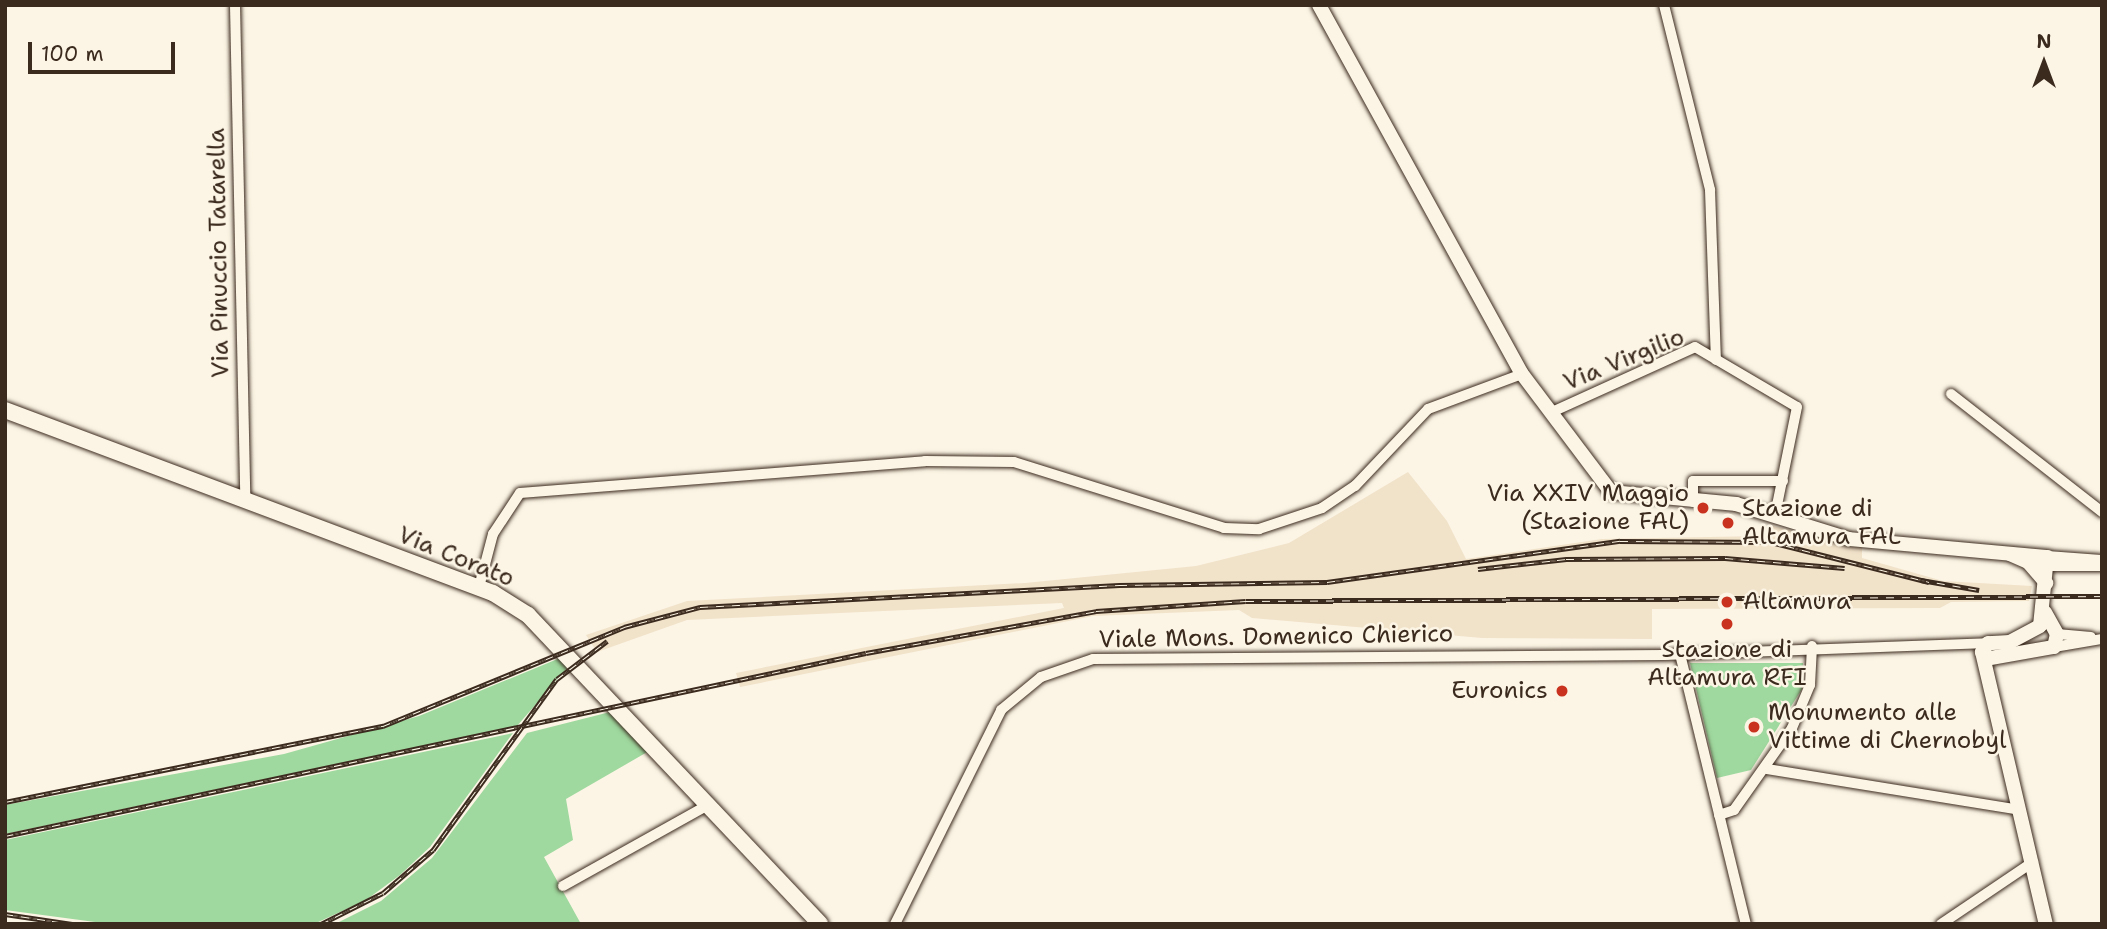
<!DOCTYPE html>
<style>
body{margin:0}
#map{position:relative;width:2107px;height:929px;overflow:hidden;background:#fcf5e5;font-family:"Shantell Sans",sans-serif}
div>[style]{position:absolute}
.built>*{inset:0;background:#f1e2ca}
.green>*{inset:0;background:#9fd99f}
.roads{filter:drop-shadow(0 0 2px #3b2a1e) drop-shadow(0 0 2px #3b2a1e)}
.minor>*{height:10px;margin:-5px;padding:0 5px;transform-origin:5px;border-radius:5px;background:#fcf5e5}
.tertiary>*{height:12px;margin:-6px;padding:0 6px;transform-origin:6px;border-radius:6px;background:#fcf5e5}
.secondary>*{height:14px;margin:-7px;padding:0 7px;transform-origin:7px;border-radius:7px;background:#fcf5e5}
.primary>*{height:16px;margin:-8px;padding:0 8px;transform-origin:8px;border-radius:8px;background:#fcf5e5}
.rail>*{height:5px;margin-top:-2.5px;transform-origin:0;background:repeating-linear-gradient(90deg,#fcf5e5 0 8px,#3b2a1e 0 16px);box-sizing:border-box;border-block:2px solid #3b2a1e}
.dots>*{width:19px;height:19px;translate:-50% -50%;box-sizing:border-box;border:4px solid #fcf5e5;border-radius:50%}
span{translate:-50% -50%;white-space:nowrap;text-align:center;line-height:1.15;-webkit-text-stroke:5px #fcf5e5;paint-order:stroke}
.street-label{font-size:24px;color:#3b2a1e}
.poi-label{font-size:24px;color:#3b2a1e}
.right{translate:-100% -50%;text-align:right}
.left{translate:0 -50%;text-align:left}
.frame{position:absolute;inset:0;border:7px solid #3b2a1e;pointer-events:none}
.north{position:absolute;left:2009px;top:28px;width:70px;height:70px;-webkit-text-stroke:5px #fcf5e5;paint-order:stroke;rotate:0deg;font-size:19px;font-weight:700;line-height:28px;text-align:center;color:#3b2a1e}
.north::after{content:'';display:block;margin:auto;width:24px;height:32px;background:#3b2a1e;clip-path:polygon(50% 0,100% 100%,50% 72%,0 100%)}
.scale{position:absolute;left:28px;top:42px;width:147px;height:32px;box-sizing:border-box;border:4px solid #3b2a1e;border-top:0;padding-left:9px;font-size:21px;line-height:24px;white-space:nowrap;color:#3b2a1e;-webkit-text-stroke:5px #fcf5e5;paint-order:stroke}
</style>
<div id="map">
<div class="built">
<i style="clip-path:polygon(1408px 472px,1447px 521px,1466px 559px,1602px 539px,1762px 536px,1773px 526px,1862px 547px,1862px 558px,1943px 581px,2032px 586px,2029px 601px,1951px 602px,1940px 608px,1652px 609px,1652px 639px,1482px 638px,1252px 618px,1239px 610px,1093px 616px,740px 687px,736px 673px,1064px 608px,1062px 603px,687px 620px,597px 652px,586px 635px,687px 601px,1025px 583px,1196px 566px,1289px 543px)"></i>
</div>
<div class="green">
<i style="clip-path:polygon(560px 658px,569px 666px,517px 726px,5px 834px,5px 805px,284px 754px,419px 716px)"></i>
<i style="clip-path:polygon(1690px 663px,1803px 663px,1802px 689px,1751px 770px,1717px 778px)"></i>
<i style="clip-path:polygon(614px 711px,649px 751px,566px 799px,573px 840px,544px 857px,581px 924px,335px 924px,381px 901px,432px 858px,527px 733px)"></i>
<i style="clip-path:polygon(513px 733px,430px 847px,400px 875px,366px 900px,314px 924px,110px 924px,5px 910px,5px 840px)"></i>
</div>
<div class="roads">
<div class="minor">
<i style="left:235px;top:5px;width:495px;rotate:88.8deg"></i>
<i style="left:1664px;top:5px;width:191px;rotate:76deg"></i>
<i style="left:1710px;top:190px;width:170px;rotate:88deg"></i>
<i style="left:1951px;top:394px;width:192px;rotate:38deg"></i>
<i style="left:1552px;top:412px;width:157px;rotate:-24.4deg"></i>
<i style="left:1695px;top:347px;width:118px;rotate:30.5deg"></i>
<i style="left:1797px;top:407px;width:110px;rotate:101.5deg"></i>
<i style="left:1693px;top:502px;width:21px;rotate:-90deg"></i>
<i style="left:1693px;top:481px;width:90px"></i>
<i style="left:479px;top:587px;width:55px;rotate:-75.2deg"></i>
<i style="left:493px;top:534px;width:49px;rotate:-56.6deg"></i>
<i style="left:520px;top:493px;width:406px;rotate:-4.5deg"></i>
<i style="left:925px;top:461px;width:89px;rotate:0.6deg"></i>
<i style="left:1014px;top:462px;width:220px;rotate:17.4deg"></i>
<i style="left:1224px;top:528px;width:35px;rotate:2deg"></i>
<i style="left:1259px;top:529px;width:66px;rotate:-18.4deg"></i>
<i style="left:1322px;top:508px;width:40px;rotate:-34deg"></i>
<i style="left:1355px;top:486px;width:106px;rotate:-46.5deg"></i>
<i style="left:1428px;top:409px;width:100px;rotate:-20.4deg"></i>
<i style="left:2057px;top:634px;width:34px;rotate:5deg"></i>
<i style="left:2054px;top:647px;width:49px;rotate:-9.5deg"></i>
<i style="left:1680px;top:654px;width:278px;rotate:76.3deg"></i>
<i style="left:1767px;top:769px;width:256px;rotate:9.2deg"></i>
<i style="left:1719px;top:815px;width:16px;rotate:-18deg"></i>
<i style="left:1734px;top:810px;width:100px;rotate:-54.7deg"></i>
<i style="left:1792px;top:728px;width:47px;rotate:-67.3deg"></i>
<i style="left:1810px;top:685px;width:39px;rotate:-87deg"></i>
<i style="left:563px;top:886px;width:166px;rotate:-29.2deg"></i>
<i style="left:895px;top:924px;width:239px;rotate:-63.6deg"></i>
<i style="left:1001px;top:710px;width:52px;rotate:-39.5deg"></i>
<i style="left:1041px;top:677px;width:55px;rotate:-19.1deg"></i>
<i style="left:1093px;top:659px;width:571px;rotate:-0.4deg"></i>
<i style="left:1664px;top:655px;width:324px;rotate:-2.1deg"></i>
<i style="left:1941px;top:924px;width:111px;rotate:-34deg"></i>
</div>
<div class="tertiary">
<i style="left:2047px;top:557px;width:54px;rotate:4.2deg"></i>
<i style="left:2036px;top:565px;width:66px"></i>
</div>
<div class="secondary">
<i style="left:1319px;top:5px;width:421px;rotate:61.2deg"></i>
<i style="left:1522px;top:374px;width:148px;rotate:53deg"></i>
<i style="left:1611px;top:492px;width:126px;rotate:5.5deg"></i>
<i style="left:1736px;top:504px;width:118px;rotate:17.2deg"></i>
<i style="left:1849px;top:539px;width:199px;rotate:5.2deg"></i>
<i style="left:2047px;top:557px;width:69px;rotate:95.8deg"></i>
<i style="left:2040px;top:626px;width:34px;rotate:152deg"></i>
<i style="left:2010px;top:642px;width:22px;rotate:177deg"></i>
<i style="left:1988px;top:643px;width:11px;rotate:124deg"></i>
<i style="left:1982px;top:652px;width:279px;rotate:76.8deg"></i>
<i style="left:2010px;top:554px;width:20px;rotate:24deg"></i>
<i style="left:2028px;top:562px;width:28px;rotate:49deg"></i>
<i style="left:1985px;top:659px;width:70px;rotate:-9.9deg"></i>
<i style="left:2054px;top:647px;width:13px;rotate:-77deg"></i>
<i style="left:2057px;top:634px;width:25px;rotate:-119deg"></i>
</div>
<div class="primary">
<i style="left:5px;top:410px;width:521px;rotate:20.56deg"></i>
<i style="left:493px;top:593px;width:41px;rotate:32.2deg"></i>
<i style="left:528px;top:615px;width:425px;rotate:46.6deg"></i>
</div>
</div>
<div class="rail">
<i style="left:1478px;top:569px;width:89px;rotate:-6.5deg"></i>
<i style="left:1566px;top:559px;width:159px;rotate:-0.4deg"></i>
<i style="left:1725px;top:558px;width:120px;rotate:4.8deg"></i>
<i style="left:1921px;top:580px;width:59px;rotate:9.8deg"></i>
<i style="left:5px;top:802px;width:386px;rotate:-11.4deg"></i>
<i style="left:383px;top:726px;width:261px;rotate:-22.3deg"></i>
<i style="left:624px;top:627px;width:79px;rotate:-14.7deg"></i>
<i style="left:700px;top:607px;width:420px;rotate:-3deg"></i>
<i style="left:1119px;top:585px;width:208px;rotate:-0.8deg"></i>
<i style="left:1327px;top:582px;width:296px;rotate:-8deg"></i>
<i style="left:1620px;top:541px;width:151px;rotate:0.4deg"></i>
<i style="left:1771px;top:542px;width:163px;rotate:14.2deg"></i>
<i style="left:5px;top:836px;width:880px;rotate:-12deg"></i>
<i style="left:866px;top:653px;width:234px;rotate:-10.3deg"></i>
<i style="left:1096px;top:611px;width:150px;rotate:-3.8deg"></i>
<i style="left:1246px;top:601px;width:856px;rotate:-0.33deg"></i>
<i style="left:5px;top:914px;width:68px;rotate:8.5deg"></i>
<i style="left:321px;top:924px;width:69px;rotate:-26.6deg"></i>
<i style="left:383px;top:893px;width:66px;rotate:-40.7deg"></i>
<i style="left:433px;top:850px;width:211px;rotate:-54.1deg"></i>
<i style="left:557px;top:679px;width:63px;rotate:-37.2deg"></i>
</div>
<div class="dots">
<i style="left:1703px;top:508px;background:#c8321e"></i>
<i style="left:1728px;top:523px;background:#c8321e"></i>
<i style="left:1727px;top:602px;background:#c8321e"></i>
<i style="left:1727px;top:624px;background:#c8321e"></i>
<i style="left:1562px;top:691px;background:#c8321e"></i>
<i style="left:1754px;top:727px;background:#c8321e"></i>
</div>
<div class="street-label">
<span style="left:219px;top:253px;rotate:-91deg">Via Pinuccio Tatarella</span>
<span style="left:1624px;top:360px;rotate:-22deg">Via Virgilio</span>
<span style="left:456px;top:557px;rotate:22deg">Via Corato</span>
<span style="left:1276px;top:637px;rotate:-1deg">Viale Mons. Domenico Chierico</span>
</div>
<div class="poi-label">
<span class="right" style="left:1689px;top:508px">Via XXIV Maggio<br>(Stazione FAL)</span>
<span class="left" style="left:1742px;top:523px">Stazione di<br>Altamura FAL</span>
<span class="left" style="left:1743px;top:602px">Altamura</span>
<span style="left:1727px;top:664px">Stazione di<br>Altamura RFI</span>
<span class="right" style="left:1548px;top:691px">Euronics</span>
<span class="left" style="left:1768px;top:727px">Monumento alle<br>Vittime di Chernobyl</span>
</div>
<div class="frame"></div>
<div class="north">N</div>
<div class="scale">100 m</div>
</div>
